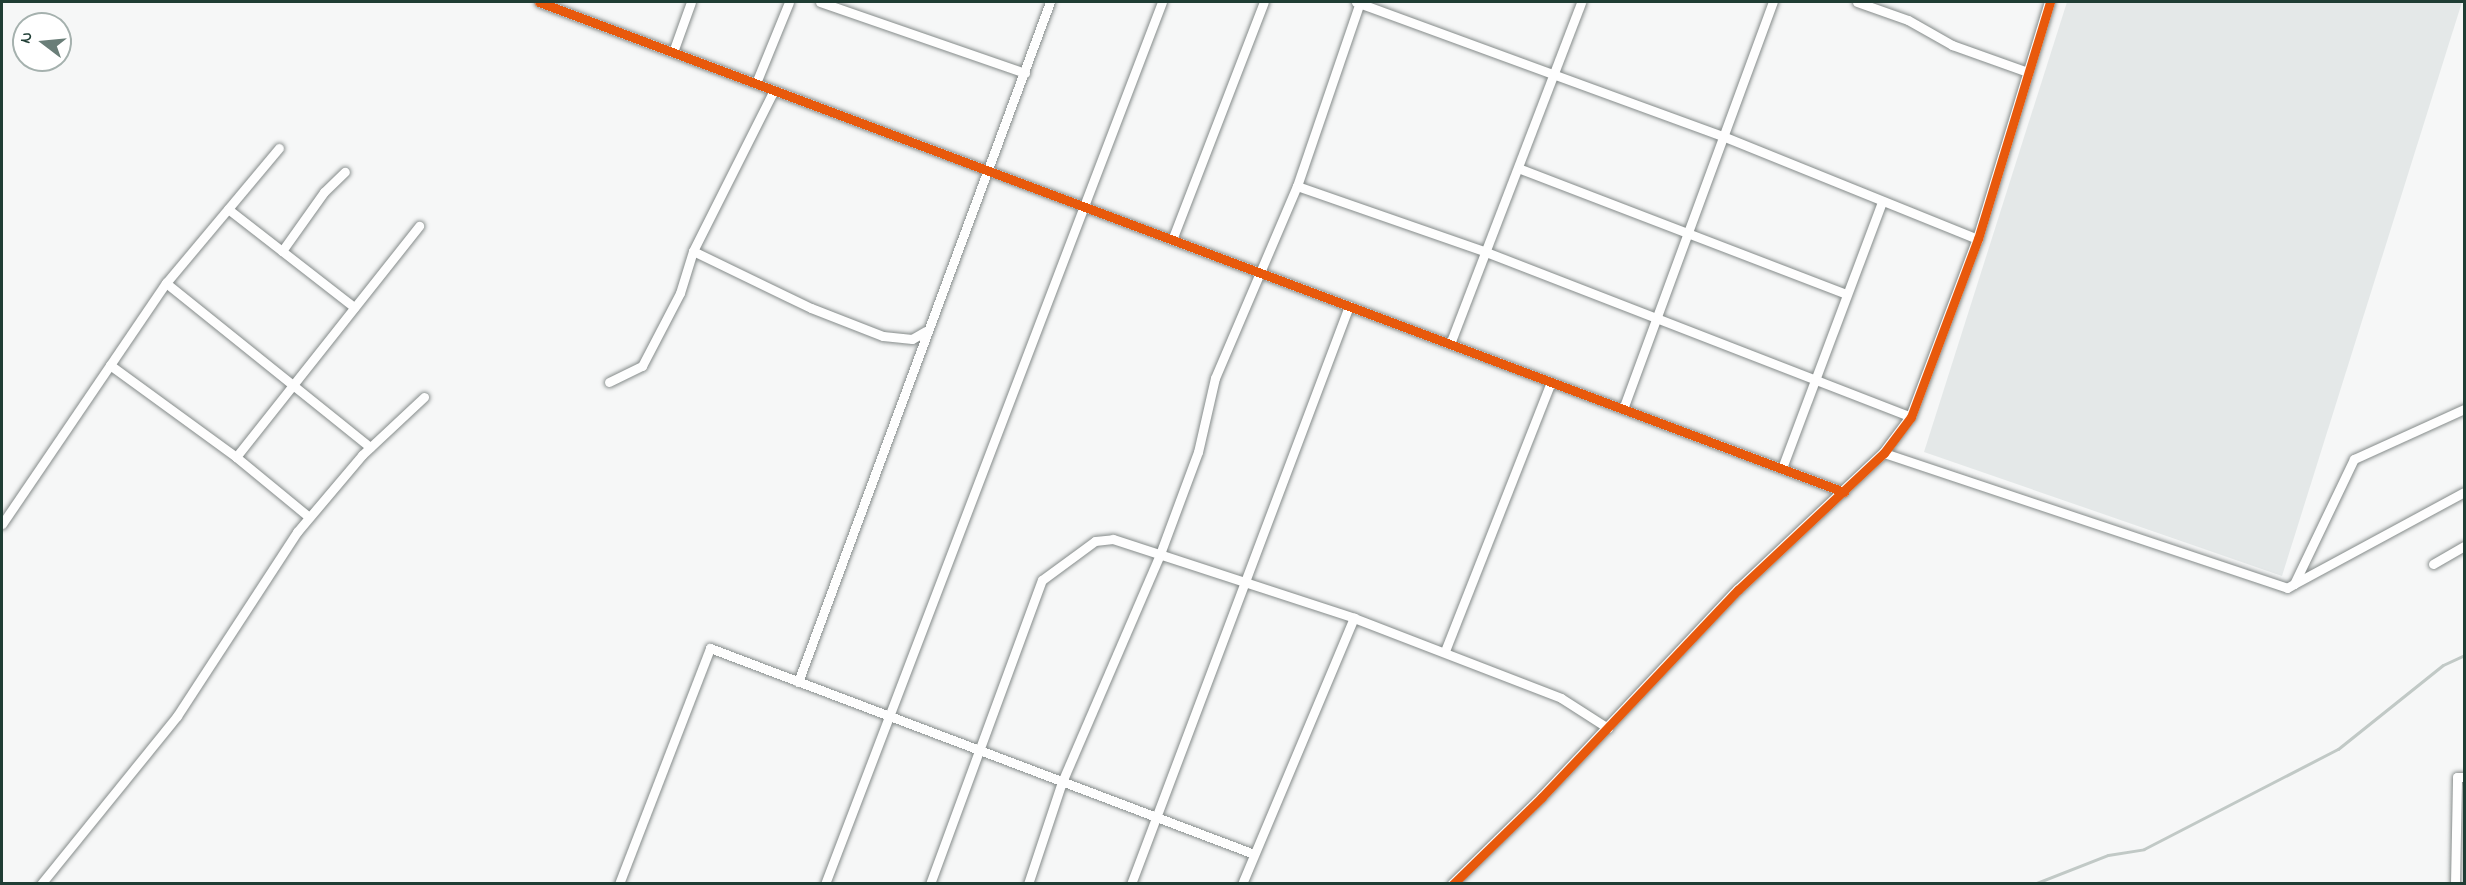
<!DOCTYPE html>
<style>
body{margin:0}
#map{position:relative;width:2466px;height:885px;overflow:hidden;background:#f6f7f7;font-family:"Indie Flower",sans-serif}
div>[style]{position:absolute}
.green>*{inset:0;background:#e4e8e8}
.stream>*{height:3px;margin:-1.5px;padding:0 1.5px;transform-origin:1.5px;border-radius:1.5px;background:#c1c9c6}
.roads{filter:drop-shadow(0 0 2px #858b8a) drop-shadow(0 0 2px #858b8a)}
.minor>*{height:9px;margin:-4.5px;padding:0 4.5px;transform-origin:4.5px;border-radius:4.5px;background:#fefefe}
.tertiary>*{height:10px;margin:-5px;padding:0 5px;transform-origin:5px;border-radius:5px;background:#fefefe}
.cycleway>*{height:9px;margin:-4.5px;padding:0 4.5px;transform-origin:4.5px;border-radius:4.5px;background:#e8590c}
span{translate:-50% -50%;white-space:nowrap;text-align:center;line-height:1.15;-webkit-text-stroke:5px #fff;paint-order:stroke}
.frame{position:absolute;inset:0;border:3px solid #1f3d34;pointer-events:none}
.north{position:absolute;left:12px;top:12px;width:60px;height:60px;box-sizing:border-box;background:#fff;border:2px solid #a5b1ae;border-radius:50%;rotate:286deg;font-size:16px;font-weight:700;line-height:24px;text-align:center;color:#1f3d34}
.north::after{content:'';display:block;margin:auto;width:21px;height:27px;background:#6a7e78;clip-path:polygon(50% 0,100% 100%,50% 72%,0 100%)}
</style>
<div id="map">
<div class="green">
<i style="clip-path:polygon(2067px 2px,2462px 2px,2282px 576px,1924px 452px)"></i>
</div>
<div class="stream">
<i style="left:2034px;top:884px;width:79px;rotate:-21.4deg"></i>
<i style="left:2108px;top:855px;width:36px;rotate:-9deg"></i>
<i style="left:2144px;top:849px;width:218px;rotate:-27.3deg"></i>
<i style="left:2338px;top:749px;width:134px;rotate:-38.7deg"></i>
<i style="left:2443px;top:665px;width:23px;rotate:-25deg"></i>
</div>
<div class="roads">
<div class="minor">
<i style="left:539px;top:2px;width:1394px;rotate:20.58deg"></i>
<i style="left:820px;top:2px;width:217px;rotate:19.1deg"></i>
<i style="left:1356px;top:2px;width:393px;rotate:20.1deg"></i>
<i style="left:1725px;top:137px;width:273px;rotate:22deg"></i>
<i style="left:1857px;top:2px;width:54px;rotate:19.4deg"></i>
<i style="left:1908px;top:20px;width:51px;rotate:29.6deg"></i>
<i style="left:1952px;top:45px;width:81px;rotate:19.6deg"></i>
<i style="left:673px;top:52px;width:53px;rotate:-70.2deg"></i>
<i style="left:756px;top:83px;width:87px;rotate:-67.8deg"></i>
<i style="left:1518px;top:168px;width:352px;rotate:21deg"></i>
<i style="left:1297px;top:186px;width:200px;rotate:19.2deg"></i>
<i style="left:1486px;top:252px;width:456px;rotate:21.2deg"></i>
<i style="left:228px;top:209px;width:160px;rotate:37.9deg"></i>
<i style="left:1172px;top:240px;width:255px;rotate:-68.9deg"></i>
<i style="left:282px;top:251px;width:72px;rotate:-54.6deg"></i>
<i style="left:324px;top:192px;width:29px;rotate:-44deg"></i>
<i style="left:693px;top:251px;width:131px;rotate:25.8deg"></i>
<i style="left:811px;top:308px;width:77px;rotate:21.3deg"></i>
<i style="left:883px;top:336px;width:29px;rotate:6deg"></i>
<i style="left:912px;top:339px;width:16px;rotate:-30deg"></i>
<i style="left:166px;top:283px;width:262px;rotate:38.8deg"></i>
<i style="left:1450px;top:344px;width:366px;rotate:-69deg"></i>
<i style="left:110px;top:365px;width:156px;rotate:36.1deg"></i>
<i style="left:609px;top:382px;width:37px;rotate:-26deg"></i>
<i style="left:642px;top:366px;width:82px;rotate:-62.5deg"></i>
<i style="left:680px;top:293px;width:44px;rotate:-72.8deg"></i>
<i style="left:693px;top:251px;width:180px;rotate:-63.3deg"></i>
<i style="left:1623px;top:409px;width:434px;rotate:-69.8deg"></i>
<i style="left:1884px;top:453px;width:425px;rotate:18.5deg"></i>
<i style="left:2287px;top:588px;width:8px;rotate:-30deg"></i>
<i style="left:2294px;top:584px;width:139px;rotate:-64.4deg"></i>
<i style="left:2354px;top:459px;width:121px;rotate:-24.4deg"></i>
<i style="left:1782px;top:468px;width:284px;rotate:-69.4deg"></i>
<i style="left:309px;top:517px;width:94px;rotate:-140.6deg"></i>
<i style="left:236px;top:457px;width:295px;rotate:-51.6deg"></i>
<i style="left:2px;top:524px;width:292px;rotate:-55.8deg"></i>
<i style="left:166px;top:283px;width:176px;rotate:-50.1deg"></i>
<i style="left:2433px;top:564px;width:36px;rotate:-30deg"></i>
<i style="left:2294px;top:584px;width:193px;rotate:-28.4deg"></i>
<i style="left:1445px;top:651px;width:289px;rotate:-68.5deg"></i>
<i style="left:798px;top:682px;width:725px;rotate:-69.67deg"></i>
<i style="left:41px;top:884px;width:216px;rotate:-51deg"></i>
<i style="left:177px;top:716px;width:220px;rotate:-56.9deg"></i>
<i style="left:297px;top:532px;width:101px;rotate:-49.8deg"></i>
<i style="left:362px;top:455px;width:85px;rotate:-43.1deg"></i>
<i style="left:619px;top:884px;width:253px;rotate:-68.9deg"></i>
<i style="left:710px;top:648px;width:582px;rotate:20.74deg"></i>
<i style="left:825px;top:884px;width:944px;rotate:-69.09deg"></i>
<i style="left:930px;top:884px;width:324px;rotate:-69.8deg"></i>
<i style="left:1042px;top:580px;width:66px;rotate:-36.3deg"></i>
<i style="left:1095px;top:541px;width:18px;rotate:-6deg"></i>
<i style="left:1113px;top:539px;width:254px;rotate:18.1deg"></i>
<i style="left:1354px;top:618px;width:222px;rotate:21.1deg"></i>
<i style="left:1561px;top:698px;width:56px;rotate:32.6deg"></i>
<i style="left:1028px;top:884px;width:108px;rotate:-71.6deg"></i>
<i style="left:1062px;top:782px;width:248px;rotate:-66.7deg"></i>
<i style="left:1160px;top:554px;width:109px;rotate:-69.6deg"></i>
<i style="left:1198px;top:452px;width:76px;rotate:-77.1deg"></i>
<i style="left:1215px;top:378px;width:209px;rotate:-66.9deg"></i>
<i style="left:1297px;top:186px;width:194px;rotate:-71.1deg"></i>
<i style="left:1131px;top:884px;width:618px;rotate:-69.34deg"></i>
<i style="left:1242px;top:884px;width:289px;rotate:-67.2deg"></i>
<i style="left:2455px;top:884px;width:107px;rotate:-88.9deg"></i>
<i style="left:2457px;top:777px;width:7px"></i>
</div>
<div class="tertiary">
<i style="left:1453px;top:884px;width:124px;rotate:-44.3deg"></i>
<i style="left:1542px;top:797px;width:285px;rotate:-46.6deg"></i>
<i style="left:1738px;top:590px;width:200px;rotate:-43.2deg"></i>
<i style="left:1884px;top:453px;width:45px;rotate:-53.1deg"></i>
<i style="left:1911px;top:417px;width:190px;rotate:-69.4deg"></i>
<i style="left:1978px;top:239px;width:248px;rotate:-73.1deg"></i>
</div>
</div>
<div class="cycleway">
<i style="left:539px;top:2px;width:1394px;rotate:20.58deg"></i>
<i style="left:1453px;top:884px;width:124px;rotate:-44.3deg"></i>
<i style="left:1542px;top:797px;width:285px;rotate:-46.6deg"></i>
<i style="left:1738px;top:590px;width:200px;rotate:-43.2deg"></i>
<i style="left:1884px;top:453px;width:45px;rotate:-53.1deg"></i>
<i style="left:1911px;top:417px;width:190px;rotate:-69.4deg"></i>
<i style="left:1978px;top:239px;width:248px;rotate:-73.1deg"></i>
</div>
<div class="frame"></div>
<div class="north">N</div>
</div>
